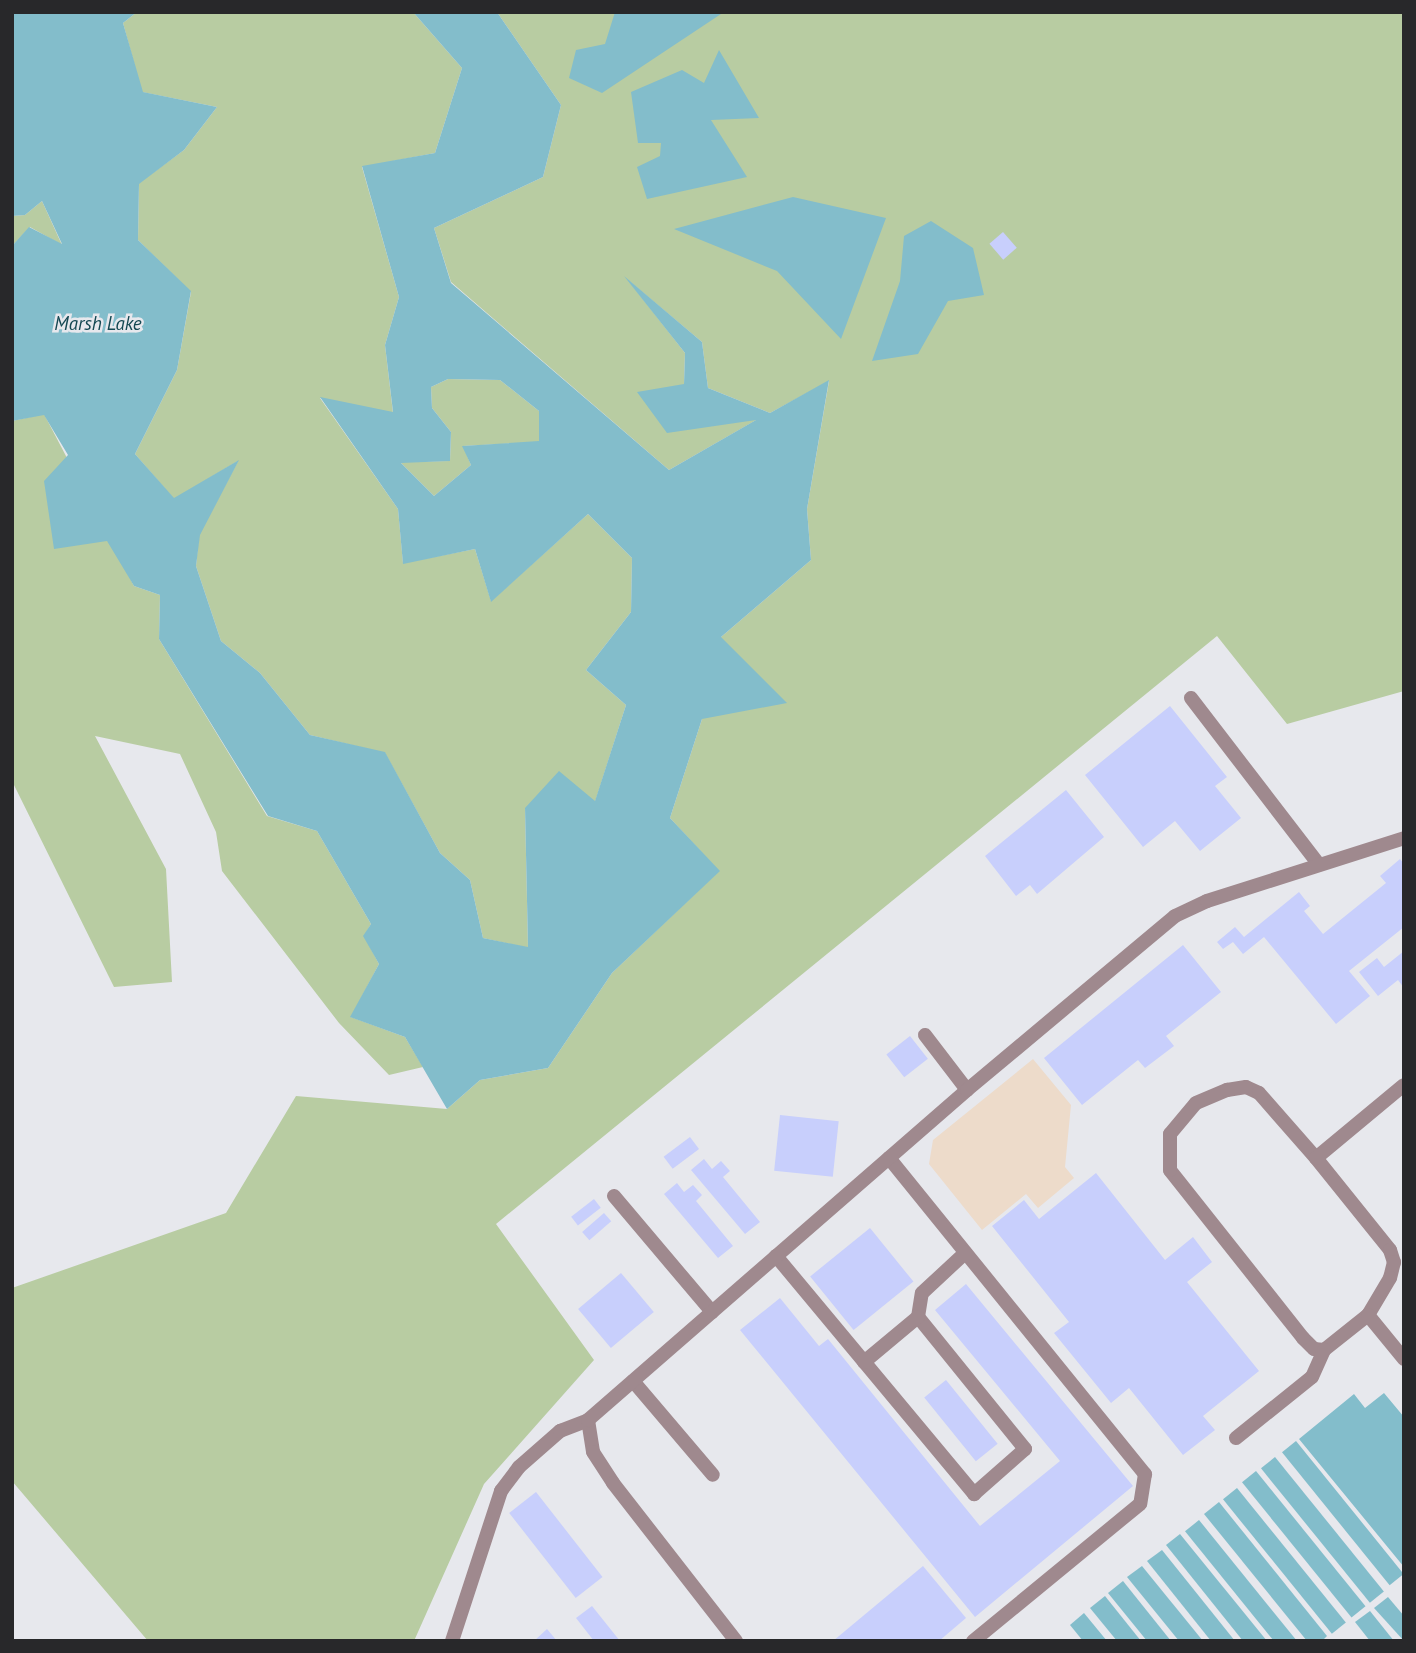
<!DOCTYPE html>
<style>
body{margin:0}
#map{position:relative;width:1416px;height:1653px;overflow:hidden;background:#e7e8ed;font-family:"PT Sans",sans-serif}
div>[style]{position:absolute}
.industrial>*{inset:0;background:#eddbca}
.green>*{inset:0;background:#b8cca2}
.water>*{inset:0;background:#83bdcb;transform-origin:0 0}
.building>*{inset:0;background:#c8cffc;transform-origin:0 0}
.lane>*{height:14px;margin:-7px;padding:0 7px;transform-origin:7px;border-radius:7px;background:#9f898e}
span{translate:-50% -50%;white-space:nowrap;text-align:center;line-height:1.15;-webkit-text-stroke:5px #e7e8ed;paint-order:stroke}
.water-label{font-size:19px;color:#154853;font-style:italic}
.frame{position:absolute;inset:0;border:14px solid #28282a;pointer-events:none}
</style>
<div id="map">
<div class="industrial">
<i style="clip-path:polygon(1033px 1059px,1071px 1105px,1065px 1167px,1074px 1178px,1038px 1208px,1026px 1194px,982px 1230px,929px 1164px,933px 1140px)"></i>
</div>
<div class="green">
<i style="clip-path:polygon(137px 12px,413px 12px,462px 68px,435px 153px,362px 167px,399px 297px,385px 345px,393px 413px,320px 398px,398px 509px,403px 563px,475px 549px,491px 601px,588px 514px,632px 558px,631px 612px,586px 670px,626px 705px,595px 802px,525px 808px,528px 948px,483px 938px,470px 880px,440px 853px,385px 753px,310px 735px,260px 673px,221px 641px,196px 566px,199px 535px,238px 461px,174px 499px,135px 454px,177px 370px,191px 292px,138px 240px,139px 183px,184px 150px,217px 107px,142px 92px,123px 23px)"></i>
<i style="clip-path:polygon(497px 12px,1404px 12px,1404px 691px,1287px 724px,1217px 636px,496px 1224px,594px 1360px,484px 1484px,414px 1641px,148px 1641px,12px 1481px,12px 1288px,226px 1213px,296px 1096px,447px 1109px,480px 1080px,548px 1068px,612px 973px,719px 871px,670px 818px,702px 719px,721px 637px,811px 560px,807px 509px,829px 381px,770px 413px,708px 388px,702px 342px,628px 280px,685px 353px,684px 384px,758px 419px,669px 470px,451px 282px,434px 228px,543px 177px,561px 105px)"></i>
<i style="clip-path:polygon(42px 201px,62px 245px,30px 227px,12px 246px,12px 216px,25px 215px)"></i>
<i style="clip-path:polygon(448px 379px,500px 380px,539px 411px,539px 442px,463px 446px,471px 465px,434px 496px,400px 462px,450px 461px,451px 432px,432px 408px,431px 387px)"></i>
<i style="clip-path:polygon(44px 414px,134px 586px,160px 595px,159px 639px,267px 816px,317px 831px,371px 924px,364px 936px,379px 964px,351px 1017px,405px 1037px,423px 1067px,389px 1075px,339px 1023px,222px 871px,216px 832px,180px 754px,95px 736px,166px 869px,172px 982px,114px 987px,12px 781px,12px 421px)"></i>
</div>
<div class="water">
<i style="clip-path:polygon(evenodd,12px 12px,137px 12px,123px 23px,143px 92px,217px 107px,184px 150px,139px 184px,138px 240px,191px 291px,177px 370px,135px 454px,174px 498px,239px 460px,200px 535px,196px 566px,221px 641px,260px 673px,310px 735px,385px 752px,440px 853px,470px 880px,483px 938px,528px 947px,525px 808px,559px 771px,595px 801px,626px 705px,586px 670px,631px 612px,632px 558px,588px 514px,491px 602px,475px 549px,403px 564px,398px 509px,320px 397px,393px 412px,385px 345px,399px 297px,362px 166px,435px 153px,462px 68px,413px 12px,497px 12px,561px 105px,543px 177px,434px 228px,451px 283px,669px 470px,756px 420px,667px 433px,637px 392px,684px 384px,685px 353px,624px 276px,702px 342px,708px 388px,770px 413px,829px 380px,807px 509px,811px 560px,721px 637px,787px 703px,702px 719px,670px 818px,720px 871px,612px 973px,548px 1068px,480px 1080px,447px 1109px,405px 1037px,350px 1017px,379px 964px,363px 936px,371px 924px,317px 831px,268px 816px,159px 639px,160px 595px,134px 586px,107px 541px,54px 549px,44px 481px,68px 455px,44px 415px,12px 421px,12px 246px,29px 227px,62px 244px,42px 201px,25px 215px,12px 216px,12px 12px,448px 379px,500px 380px,539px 411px,539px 441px,462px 446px,471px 465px,434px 496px,401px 463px,450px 461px,451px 432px,432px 408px,431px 387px,448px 379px)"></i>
<i style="clip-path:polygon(615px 12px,721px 12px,721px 14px,602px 93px,569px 78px,576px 50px,605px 44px)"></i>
<i style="clip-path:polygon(719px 50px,759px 118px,711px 120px,747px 177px,647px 199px,637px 167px,660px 156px,661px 143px,638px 143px,631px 92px,682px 70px,704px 83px)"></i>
<i style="clip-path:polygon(793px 197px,886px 218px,841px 339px,777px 271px,674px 229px)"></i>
<i style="clip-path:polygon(931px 221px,973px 248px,984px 295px,948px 301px,918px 354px,872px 361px,900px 281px,904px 236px)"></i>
<i style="clip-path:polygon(1384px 1393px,1404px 1417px,1404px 1567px,1299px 1439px,1354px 1394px,1365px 1408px)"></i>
<i style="left:1296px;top:1441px;width:171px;height:18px;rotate:51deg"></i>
<i style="left:1275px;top:1457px;width:173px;height:18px;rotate:51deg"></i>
<i style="left:1256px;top:1471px;width:174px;height:18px;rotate:51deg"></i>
<i style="left:1237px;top:1488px;width:173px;height:18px;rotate:51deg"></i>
<i style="clip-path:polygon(1219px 1502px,1327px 1636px,1322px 1641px,1307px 1641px,1204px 1514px)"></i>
<i style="left:1199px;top:1520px;width:156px;height:18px;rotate:51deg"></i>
<i style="clip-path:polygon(1180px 1534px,1267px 1641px,1243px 1641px,1166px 1545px)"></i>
<i style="clip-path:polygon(1162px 1550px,1235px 1641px,1211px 1641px,1147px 1561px)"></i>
<i style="clip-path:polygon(1142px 1566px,1203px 1641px,1179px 1641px,1127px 1577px)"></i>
<i style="clip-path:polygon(1123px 1581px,1171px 1641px,1147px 1641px,1108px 1593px)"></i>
<i style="clip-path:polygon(1105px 1596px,1141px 1641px,1117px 1641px,1090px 1608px)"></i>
<i style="clip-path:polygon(1388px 1597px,1404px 1616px,1404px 1641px,1374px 1608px)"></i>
<i style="clip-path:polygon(1370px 1611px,1394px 1641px,1370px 1641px,1355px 1622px)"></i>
<i style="clip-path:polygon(1084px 1613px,1107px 1641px,1083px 1641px,1070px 1625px)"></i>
</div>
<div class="building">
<i style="left:1003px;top:232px;width:21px;height:18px;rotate:49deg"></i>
<i style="clip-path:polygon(1170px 706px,1227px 777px,1215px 786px,1241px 818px,1200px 851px,1175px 821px,1143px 847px,1085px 775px)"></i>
<i style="clip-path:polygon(1066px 790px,1104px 837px,1037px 894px,1030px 885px,1016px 896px,985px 856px)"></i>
<i style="clip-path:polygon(1400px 859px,1404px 864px,1404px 927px,1349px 971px,1370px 996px,1336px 1024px,1264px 937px,1243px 954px,1233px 942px,1223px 949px,1217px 942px,1235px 927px,1244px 937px,1299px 892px,1310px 906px,1304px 911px,1323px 934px,1386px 883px,1380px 876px)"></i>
<i style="clip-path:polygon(1183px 945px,1221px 992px,1166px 1036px,1174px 1046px,1145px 1068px,1138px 1060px,1082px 1105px,1044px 1058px)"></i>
<i style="clip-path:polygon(1404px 951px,1404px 988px,1398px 980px,1378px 996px,1359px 972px,1377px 958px,1384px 967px)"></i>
<i style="left:910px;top:1036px;width:29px;height:30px;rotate:52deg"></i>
<i style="left:780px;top:1115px;width:59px;height:56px;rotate:6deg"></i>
<i style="left:690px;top:1137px;width:15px;height:33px;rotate:53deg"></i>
<i style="clip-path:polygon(704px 1159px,712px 1169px,721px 1161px,730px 1171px,723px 1177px,760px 1222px,745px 1234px,691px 1170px)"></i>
<i style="clip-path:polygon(1096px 1173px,1165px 1260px,1193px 1237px,1212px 1262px,1187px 1282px,1259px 1371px,1203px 1416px,1215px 1430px,1183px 1455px,1129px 1388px,1111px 1403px,1054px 1333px,1069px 1322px,992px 1226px,1024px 1200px,1039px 1219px)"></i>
<i style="clip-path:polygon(677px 1183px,684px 1192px,693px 1185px,702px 1195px,696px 1201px,733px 1246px,718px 1258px,664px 1194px)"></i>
<i style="left:594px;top:1199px;width:11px;height:29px;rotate:52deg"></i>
<i style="left:604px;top:1213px;width:11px;height:29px;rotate:49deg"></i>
<i style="left:870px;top:1228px;width:69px;height:77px;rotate:51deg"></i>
<i style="left:621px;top:1273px;width:51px;height:56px;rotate:50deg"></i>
<i style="clip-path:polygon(966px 1284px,1133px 1486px,975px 1617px,740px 1330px,780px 1298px,819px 1346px,828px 1339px,980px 1526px,1060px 1461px,935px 1310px)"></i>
<i style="left:946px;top:1380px;width:82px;height:28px;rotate:51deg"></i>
<i style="left:536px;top:1492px;width:108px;height:34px;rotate:52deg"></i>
<i style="clip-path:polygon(923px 1566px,966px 1618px,939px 1641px,833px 1641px)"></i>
<i style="clip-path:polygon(592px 1606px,620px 1641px,594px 1641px,576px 1618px)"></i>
<i style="clip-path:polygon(547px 1629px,557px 1641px,534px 1641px)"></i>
</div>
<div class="lane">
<i style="left:1191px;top:698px;width:210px;rotate:52.5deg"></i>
<i style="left:925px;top:1035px;width:69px;rotate:52.6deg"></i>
<i style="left:1246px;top:1087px;width:14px;rotate:25deg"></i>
<i style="left:1259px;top:1093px;width:86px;rotate:48.8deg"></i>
<i style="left:1316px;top:1158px;width:118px;rotate:51.2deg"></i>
<i style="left:1390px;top:1250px;width:13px;rotate:72deg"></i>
<i style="left:1394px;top:1262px;width:16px;rotate:104deg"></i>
<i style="left:1390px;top:1278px;width:43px;rotate:120.7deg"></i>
<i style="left:1368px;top:1315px;width:56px;rotate:141.5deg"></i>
<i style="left:1324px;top:1350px;width:10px;rotate:-174deg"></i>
<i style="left:1314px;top:1349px;width:16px;rotate:-135deg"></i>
<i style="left:1303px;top:1338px;width:214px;rotate:-128.4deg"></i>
<i style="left:1170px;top:1170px;width:36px;rotate:-90deg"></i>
<i style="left:1170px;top:1134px;width:40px;rotate:-50deg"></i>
<i style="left:1196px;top:1103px;width:34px;rotate:-23deg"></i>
<i style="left:1227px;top:1090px;width:19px;rotate:-9deg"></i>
<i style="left:889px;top:1158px;width:407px;rotate:51deg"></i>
<i style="left:1145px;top:1474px;width:30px;rotate:99deg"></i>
<i style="left:1140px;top:1504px;width:216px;rotate:140.6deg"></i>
<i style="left:1316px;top:1158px;width:114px;rotate:-39.7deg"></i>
<i style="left:614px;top:1196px;width:152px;rotate:49.8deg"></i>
<i style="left:776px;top:1256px;width:310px;rotate:50.2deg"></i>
<i style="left:974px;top:1494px;width:68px;rotate:-41.4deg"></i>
<i style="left:1025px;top:1449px;width:170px;rotate:-129deg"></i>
<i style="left:918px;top:1317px;width:24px;rotate:-81deg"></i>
<i style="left:922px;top:1293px;width:59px;rotate:-42.9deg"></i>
<i style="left:1368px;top:1315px;width:57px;rotate:50.7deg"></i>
<i style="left:864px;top:1362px;width:70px;rotate:-39.8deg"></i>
<i style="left:633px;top:1381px;width:123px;rotate:49.6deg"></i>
<i style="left:588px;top:1420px;width:32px;rotate:81deg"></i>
<i style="left:593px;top:1452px;width:37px;rotate:57deg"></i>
<i style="left:613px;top:1483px;width:200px;rotate:52.1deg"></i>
<i style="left:1236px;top:1438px;width:97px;rotate:-38.8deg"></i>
<i style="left:1312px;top:1377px;width:30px;rotate:-66deg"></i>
<i style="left:452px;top:1641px;width:158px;rotate:-71.9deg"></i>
<i style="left:501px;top:1491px;width:30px;rotate:-53deg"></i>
<i style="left:519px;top:1467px;width:55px;rotate:-41.3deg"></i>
<i style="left:560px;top:1431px;width:30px;rotate:-21deg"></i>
<i style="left:588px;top:1420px;width:503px;rotate:-41.05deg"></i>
<i style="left:967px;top:1090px;width:271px;rotate:-39.9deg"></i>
<i style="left:1175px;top:916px;width:35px;rotate:-25deg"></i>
<i style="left:1207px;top:901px;width:207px;rotate:-17.7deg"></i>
</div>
<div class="water-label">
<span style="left:98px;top:324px">Marsh Lake</span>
</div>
<div class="frame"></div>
</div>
